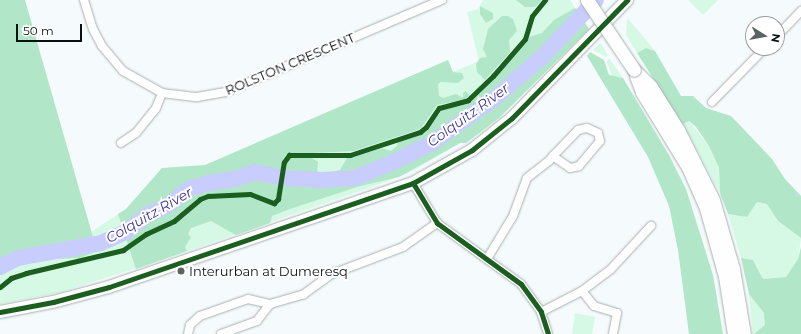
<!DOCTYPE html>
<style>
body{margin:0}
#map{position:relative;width:801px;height:334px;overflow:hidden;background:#f5fbfc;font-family:Montserrat,sans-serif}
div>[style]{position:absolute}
.green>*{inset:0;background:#d5f9e4}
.forest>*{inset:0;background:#b1e7c8}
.river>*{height:16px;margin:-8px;padding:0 8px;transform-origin:8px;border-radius:8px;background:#c8cdfd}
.roads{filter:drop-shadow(0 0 1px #a9afb1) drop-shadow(0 0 1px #a9afb1)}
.street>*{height:8px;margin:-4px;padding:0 4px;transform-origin:4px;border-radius:4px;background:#fefeff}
.secondary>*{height:12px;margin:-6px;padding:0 6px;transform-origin:6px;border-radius:6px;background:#fefeff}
.primary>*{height:13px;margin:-6.5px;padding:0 6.5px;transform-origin:6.5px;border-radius:6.5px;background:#fefeff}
.bridges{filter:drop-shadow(0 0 1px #a9afb1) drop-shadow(0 0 1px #a9afb1)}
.primary-bridge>*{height:13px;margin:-6.5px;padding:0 6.5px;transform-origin:6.5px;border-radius:6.5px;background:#fefeff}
.cycleway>*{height:5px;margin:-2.5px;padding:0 2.5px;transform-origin:2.5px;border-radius:2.5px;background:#1b5e20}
.dots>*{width:11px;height:11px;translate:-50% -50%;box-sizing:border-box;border:2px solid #fff;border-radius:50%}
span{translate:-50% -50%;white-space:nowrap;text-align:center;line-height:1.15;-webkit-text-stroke:4px #fff;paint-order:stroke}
.street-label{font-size:13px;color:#081012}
.poi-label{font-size:13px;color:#081012}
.left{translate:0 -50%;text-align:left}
.water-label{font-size:14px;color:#3e3493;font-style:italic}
.north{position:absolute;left:745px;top:16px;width:40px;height:40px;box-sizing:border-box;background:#fff;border:1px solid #9c9fa0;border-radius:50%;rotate:101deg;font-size:11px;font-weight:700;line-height:16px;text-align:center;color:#081012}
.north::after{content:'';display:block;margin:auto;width:14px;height:18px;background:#5b6264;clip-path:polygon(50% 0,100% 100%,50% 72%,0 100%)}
.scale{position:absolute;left:16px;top:24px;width:66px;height:18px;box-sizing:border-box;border:2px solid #081012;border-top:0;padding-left:5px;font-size:12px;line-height:14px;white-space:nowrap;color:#081012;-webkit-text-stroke:3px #fff;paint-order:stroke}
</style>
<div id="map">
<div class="green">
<i style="clip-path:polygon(483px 0,570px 0,589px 29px,499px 118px,466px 143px,460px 143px,413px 171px,386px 182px,156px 262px,58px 293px,0 304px,0 270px,38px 260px,75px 259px,96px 251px,91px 232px,126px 209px,162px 168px,205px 165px,448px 60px,453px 72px,479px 61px,467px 12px,478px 9px)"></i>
<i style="clip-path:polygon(688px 0,718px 0,703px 15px)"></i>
<i style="clip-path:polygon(627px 18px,643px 36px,655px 51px,646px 48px,637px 53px,626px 35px)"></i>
<i style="clip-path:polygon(600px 43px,608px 55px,606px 57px,593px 50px)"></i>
<i style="clip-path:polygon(609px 58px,623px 78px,612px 76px,607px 62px)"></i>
<i style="clip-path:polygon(689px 121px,709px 146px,719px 168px,720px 193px,683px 124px)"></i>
<i style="clip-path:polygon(757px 202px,768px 204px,778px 221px,801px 238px,798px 259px,786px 277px,763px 279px,754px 261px,741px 258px,728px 214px,747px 217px)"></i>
<i style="clip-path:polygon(748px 287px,801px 334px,753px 334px)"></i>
<i style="clip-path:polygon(575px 313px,595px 317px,592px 334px,572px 334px)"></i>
</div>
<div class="forest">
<i style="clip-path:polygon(0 0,25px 0,97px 251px,80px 258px,38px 260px,0 270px)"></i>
<i style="clip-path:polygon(516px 0,541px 0,541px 1px,535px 7px,525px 7px)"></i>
<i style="clip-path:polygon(480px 6px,493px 13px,493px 19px,486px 23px,480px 14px)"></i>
<i style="clip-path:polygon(575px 8px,589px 29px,499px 118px,466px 143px,460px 143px,399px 177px,357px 187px,290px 209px,272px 216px,270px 223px,236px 235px,211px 221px,191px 228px,188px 234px,191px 237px,185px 247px,187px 251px,136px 269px,118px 214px,126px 209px,162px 168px,205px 165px,448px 60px,453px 72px,462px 73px,464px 78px,458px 83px,441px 82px,438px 84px,439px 96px,443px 98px,456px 94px,463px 98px,463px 93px,466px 91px,470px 96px,463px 100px,437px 105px,421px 128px,414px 131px,354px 151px,310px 153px,310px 157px,318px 162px,317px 173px,325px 174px,340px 170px,347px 158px,382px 148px,391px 151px,397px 146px,397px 142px,426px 131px,443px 109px,470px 101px,529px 37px,542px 33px,554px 20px)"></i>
<i style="clip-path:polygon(502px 16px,508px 16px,513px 19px,517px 31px,509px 40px,510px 52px,485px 80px,477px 72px,476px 64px,480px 58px,487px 57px,483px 49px,488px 29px)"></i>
<i style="clip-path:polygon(646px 48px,655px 51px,681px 96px,693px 96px,706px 108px,731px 116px,772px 159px,785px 179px,801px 196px,801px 238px,778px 221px,767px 204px,757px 202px,747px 217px,728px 214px,720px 193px,719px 168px,709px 146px,696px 127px,689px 121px,683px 124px,674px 111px,637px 53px)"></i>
<i style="clip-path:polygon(590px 52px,604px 60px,609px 75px,623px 78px,669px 155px,686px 189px,713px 275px,723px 334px,689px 334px,678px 250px,669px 206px,648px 157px,587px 56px)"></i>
<i style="clip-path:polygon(801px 247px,801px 334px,754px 334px,765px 325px,764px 313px,749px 294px,741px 258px,753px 260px,763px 279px,786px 277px,798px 259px)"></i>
</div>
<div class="river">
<i style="left:0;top:267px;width:20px;rotate:-27deg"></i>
<i style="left:18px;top:258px;width:84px;rotate:-10.2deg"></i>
<i style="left:101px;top:243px;width:27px;rotate:-24deg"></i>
<i style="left:126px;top:232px;width:27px;rotate:-39deg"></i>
<i style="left:147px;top:215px;width:22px;rotate:-24deg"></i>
<i style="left:167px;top:206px;width:28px;rotate:-38deg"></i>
<i style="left:189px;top:189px;width:20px;rotate:-18deg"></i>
<i style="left:208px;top:183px;width:30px;rotate:-9deg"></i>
<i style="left:238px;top:178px;width:18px;rotate:-19deg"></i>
<i style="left:255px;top:172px;width:30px;rotate:12deg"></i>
<i style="left:284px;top:178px;width:39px;rotate:3deg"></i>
<i style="left:323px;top:180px;width:32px;rotate:-4deg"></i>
<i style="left:355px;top:178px;width:44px;rotate:-22.5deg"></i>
<i style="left:396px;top:161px;width:40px;rotate:-26.6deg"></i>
<i style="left:432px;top:143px;width:77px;rotate:-35.5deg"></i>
<i style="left:495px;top:98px;width:64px;rotate:-41.2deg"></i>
<i style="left:543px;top:56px;width:77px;rotate:-46.6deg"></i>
</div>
<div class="roads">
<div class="street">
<i style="left:84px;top:0;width:30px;rotate:73deg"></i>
<i style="left:93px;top:29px;width:19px;rotate:62deg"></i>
<i style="left:102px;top:46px;width:33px;rotate:50deg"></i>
<i style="left:123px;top:71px;width:45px;rotate:29.4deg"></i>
<i style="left:162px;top:93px;width:35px;rotate:7deg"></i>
<i style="left:197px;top:97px;width:29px;rotate:-10deg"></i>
<i style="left:226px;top:92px;width:235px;rotate:-23.1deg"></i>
<i style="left:777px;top:36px;width:35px;rotate:-46deg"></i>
<i style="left:712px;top:102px;width:76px;rotate:-45.5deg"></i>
<i style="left:121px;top:143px;width:18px;rotate:-34deg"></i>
<i style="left:136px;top:133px;width:32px;rotate:-51deg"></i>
<i style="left:156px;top:108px;width:16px;rotate:-68deg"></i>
<i style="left:413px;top:183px;width:47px;rotate:59deg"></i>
<i style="left:437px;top:223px;width:104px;rotate:36deg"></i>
<i style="left:521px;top:284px;width:34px;rotate:54deg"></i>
<i style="left:541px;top:312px;width:23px;rotate:72deg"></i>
<i style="left:487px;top:259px;width:50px;rotate:-58.8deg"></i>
<i style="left:513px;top:216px;width:40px;rotate:-69.8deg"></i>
<i style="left:527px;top:178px;width:28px;rotate:-38deg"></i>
<i style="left:549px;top:161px;width:6px;rotate:-51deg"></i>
<i style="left:553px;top:156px;width:36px;rotate:-46deg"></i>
<i style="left:578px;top:130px;width:9px;rotate:-13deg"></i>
<i style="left:587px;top:128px;width:12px;rotate:24deg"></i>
<i style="left:598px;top:133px;width:8px;rotate:76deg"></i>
<i style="left:600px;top:141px;width:33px;rotate:130deg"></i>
<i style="left:579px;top:166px;width:9px;rotate:167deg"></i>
<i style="left:570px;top:168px;width:21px;rotate:-145deg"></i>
<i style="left:582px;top:291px;width:19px;rotate:51deg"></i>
<i style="left:594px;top:306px;width:24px;rotate:17deg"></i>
<i style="left:617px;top:313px;width:21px;rotate:101deg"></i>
<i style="left:541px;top:312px;width:46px;rotate:-27.1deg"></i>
<i style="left:582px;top:291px;width:36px;rotate:-37deg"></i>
<i style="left:611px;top:269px;width:59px;rotate:-47.1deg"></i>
<i style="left:188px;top:334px;width:9px;rotate:-77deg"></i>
<i style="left:190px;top:325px;width:13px;rotate:-42deg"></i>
<i style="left:200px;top:316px;width:51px;rotate:-19.5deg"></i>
<i style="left:248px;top:299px;width:23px;rotate:13deg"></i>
<i style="left:270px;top:304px;width:35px;rotate:-16deg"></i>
<i style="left:304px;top:294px;width:34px;rotate:-36deg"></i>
<i style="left:332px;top:274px;width:76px;rotate:-20.8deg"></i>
<i style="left:403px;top:247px;width:42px;rotate:-35.2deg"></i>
<i style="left:221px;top:334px;width:38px;rotate:-20deg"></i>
<i style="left:257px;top:321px;width:21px;rotate:-53deg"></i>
</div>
<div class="secondary">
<i style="left:0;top:312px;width:54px;rotate:-10.7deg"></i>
<i style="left:53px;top:302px;width:58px;rotate:-15deg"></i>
<i style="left:109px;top:287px;width:321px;rotate:-18.9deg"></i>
<i style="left:413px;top:183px;width:68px;rotate:-29.2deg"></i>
<i style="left:472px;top:150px;width:51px;rotate:-38.7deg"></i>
<i style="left:512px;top:118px;width:165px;rotate:-45.7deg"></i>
</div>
<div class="primary">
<i style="left:634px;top:70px;width:24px;rotate:45deg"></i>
<i style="left:651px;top:87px;width:51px;rotate:57.9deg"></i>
<i style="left:678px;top:130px;width:78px;rotate:63.4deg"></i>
<i style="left:713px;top:200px;width:72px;rotate:73.8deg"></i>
<i style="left:733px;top:269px;width:66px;rotate:80.4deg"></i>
<i style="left:636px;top:76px;width:17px;rotate:69deg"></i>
<i style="left:642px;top:92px;width:88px;rotate:58.5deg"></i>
<i style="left:688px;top:167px;width:45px;rotate:66.3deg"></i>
<i style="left:706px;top:208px;width:71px;rotate:74.4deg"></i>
<i style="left:725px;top:276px;width:59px;rotate:81.2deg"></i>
</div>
</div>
<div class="bridges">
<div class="primary-bridge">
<i style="left:587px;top:0;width:84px;rotate:56.1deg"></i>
</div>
</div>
<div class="cycleway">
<i style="left:413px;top:183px;width:47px;rotate:59deg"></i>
<i style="left:437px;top:223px;width:104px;rotate:36deg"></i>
<i style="left:521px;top:284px;width:34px;rotate:54deg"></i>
<i style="left:541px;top:312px;width:23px;rotate:72deg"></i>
<i style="left:0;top:287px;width:14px;rotate:-39deg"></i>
<i style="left:11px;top:278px;width:16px;rotate:-18deg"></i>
<i style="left:26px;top:273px;width:100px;rotate:-13.3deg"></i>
<i style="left:123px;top:250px;width:28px;rotate:-35deg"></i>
<i style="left:146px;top:234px;width:31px;rotate:-25deg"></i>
<i style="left:174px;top:221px;width:34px;rotate:-40deg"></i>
<i style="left:200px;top:199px;width:9px;rotate:-21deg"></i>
<i style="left:208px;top:196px;width:42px;rotate:-2.7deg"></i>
<i style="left:250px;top:194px;width:26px;rotate:21deg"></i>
<i style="left:274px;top:203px;width:6px;rotate:-45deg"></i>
<i style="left:278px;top:199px;width:37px;rotate:-81deg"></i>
<i style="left:284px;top:162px;width:9px;rotate:-54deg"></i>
<i style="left:289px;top:155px;width:61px"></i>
<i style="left:350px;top:155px;width:74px;rotate:-18.2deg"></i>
<i style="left:420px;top:132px;width:8px;rotate:-40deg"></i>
<i style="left:426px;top:127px;width:23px;rotate:-56deg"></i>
<i style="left:439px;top:108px;width:30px;rotate:-15deg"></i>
<i style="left:468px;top:100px;width:35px;rotate:-44deg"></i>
<i style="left:493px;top:76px;width:49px;rotate:-49.1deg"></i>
<i style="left:525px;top:39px;width:24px;rotate:-73deg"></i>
<i style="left:532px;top:16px;width:21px;rotate:-51deg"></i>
<i style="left:0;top:312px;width:54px;rotate:-10.7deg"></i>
<i style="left:53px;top:302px;width:58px;rotate:-15deg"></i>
<i style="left:109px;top:287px;width:321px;rotate:-18.9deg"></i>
<i style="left:413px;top:183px;width:68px;rotate:-29.2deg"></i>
<i style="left:472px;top:150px;width:51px;rotate:-38.7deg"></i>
<i style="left:512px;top:118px;width:165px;rotate:-45.7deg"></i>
</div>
<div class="dots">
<i style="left:181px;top:271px;background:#5b6264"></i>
</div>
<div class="street-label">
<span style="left:290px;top:64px;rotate:-23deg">ROLSTON CRESCENT</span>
</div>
<div class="poi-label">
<span class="left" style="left:189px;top:271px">Interurban at Dumeresq</span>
</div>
<div class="water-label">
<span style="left:468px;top:115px;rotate:-36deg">Colquitz River</span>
<span style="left:149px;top:215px;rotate:-30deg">Colquitz River</span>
</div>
<div class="north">N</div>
<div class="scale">50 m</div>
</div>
